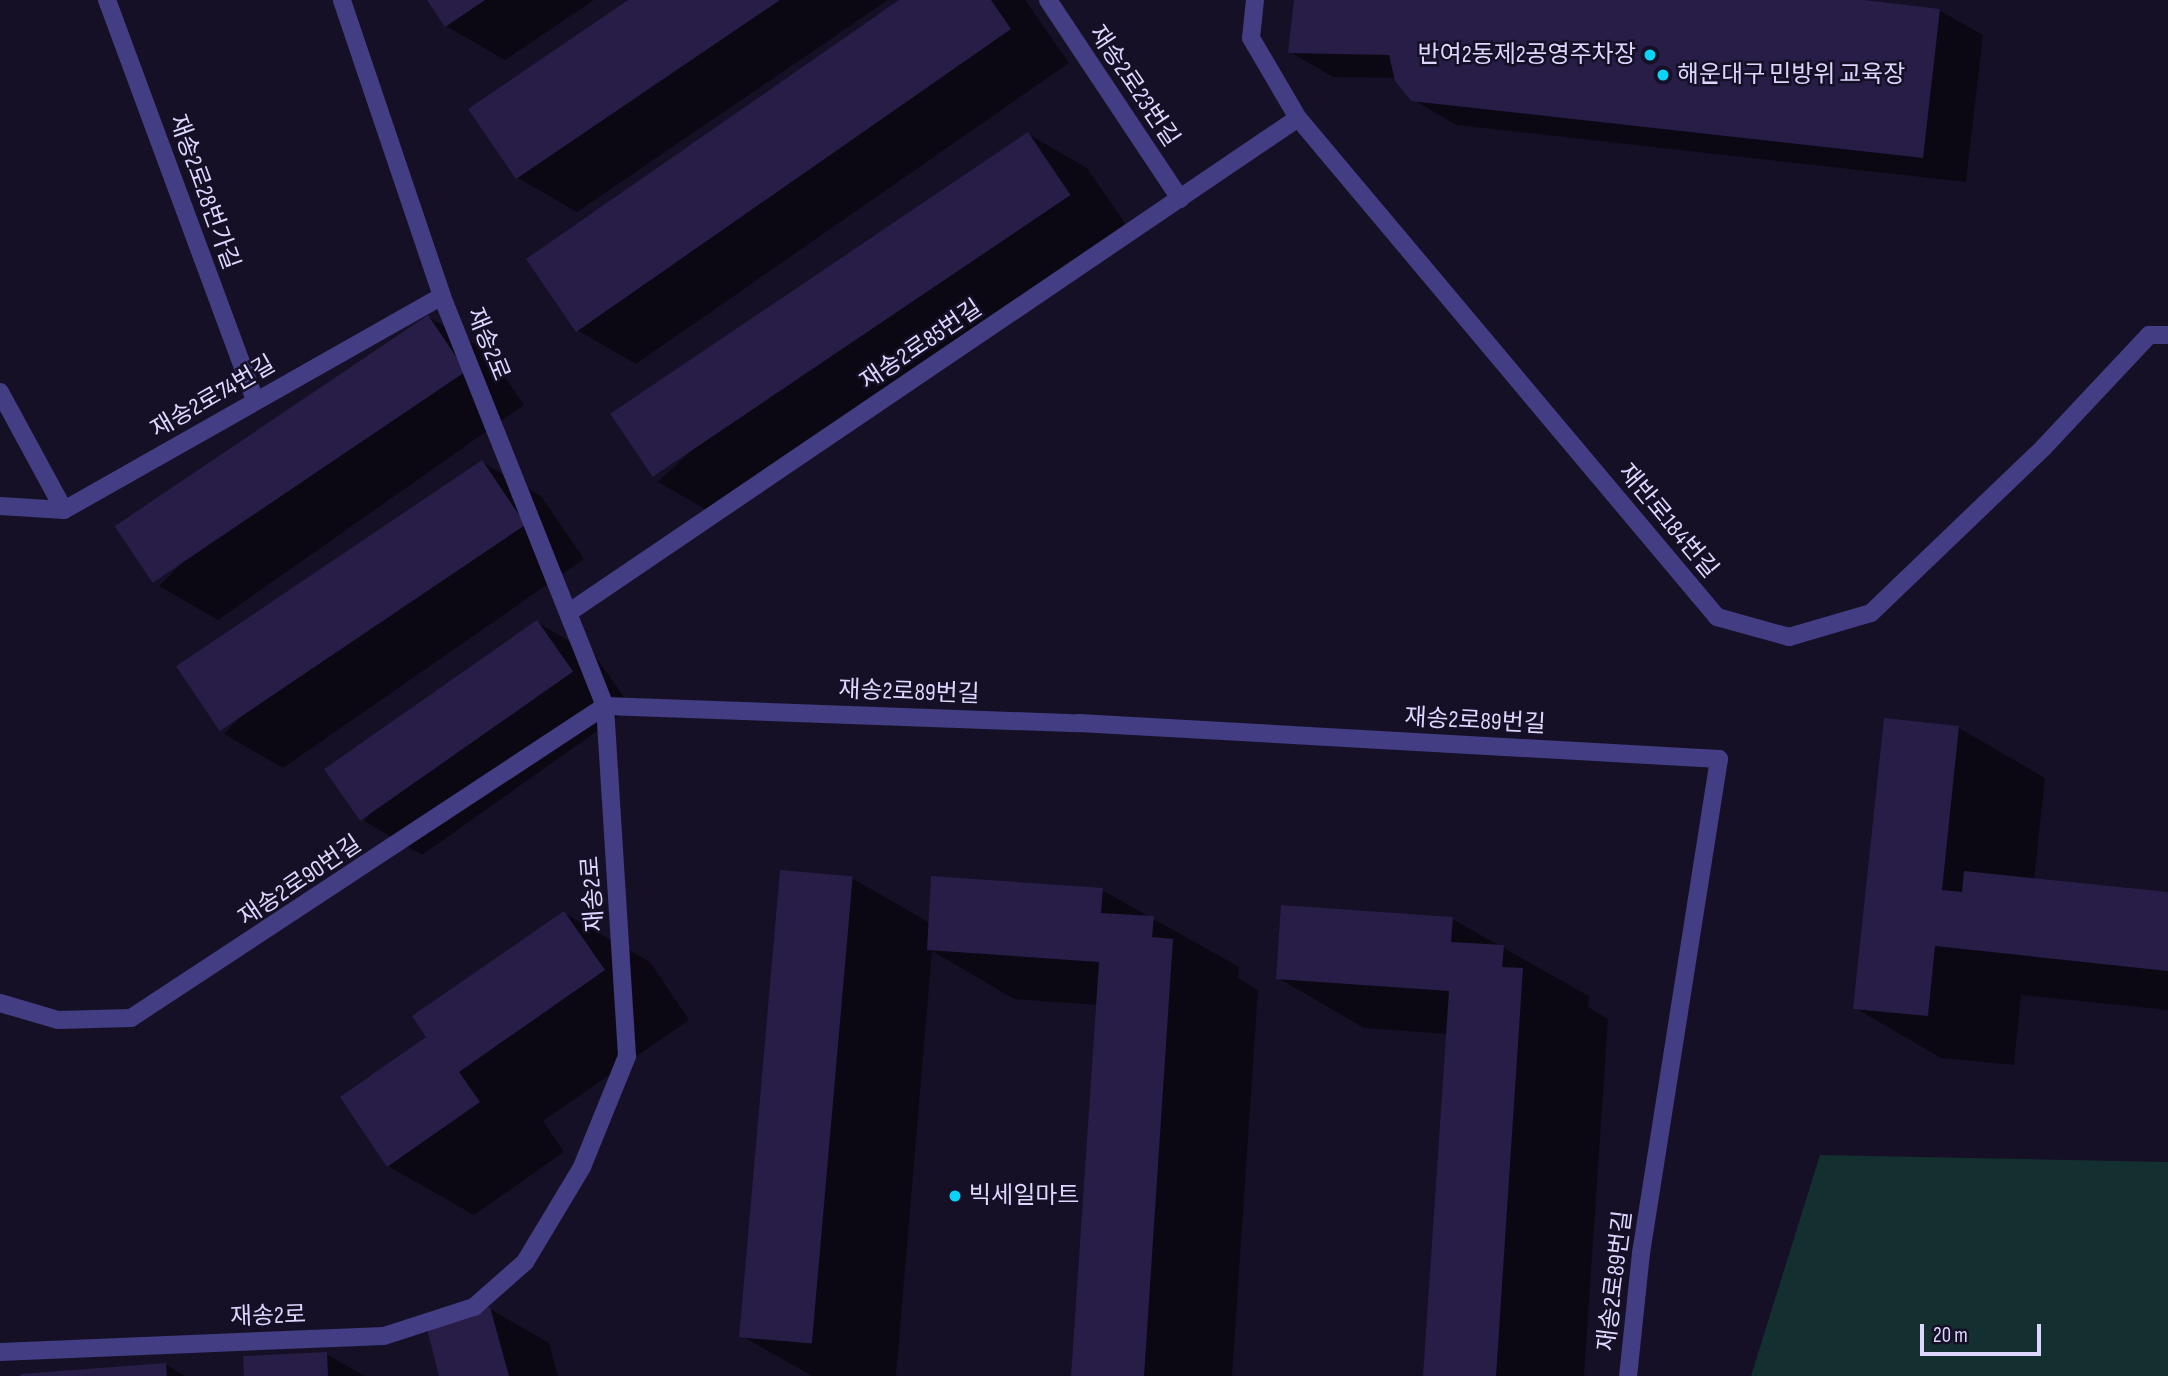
<!DOCTYPE html>
<meta charset="utf-8">
<style>
body{margin:0}
#map{position:relative;width:2168px;height:1376px;overflow:hidden;background:#151026;font-family:"Sofia Sans Condensed","Noto Sans KR",sans-serif}
div>[style]{position:absolute}
.green>*{inset:0;background:#132f30}
.shadow>*{inset:0;background:#0007}
.building>*{inset:0;background:#271d46;transform-origin:0 0}
.street>*{height:18px;margin:-9px;padding:0 9px;transform-origin:9px;border-radius:9px;background:#433d83}
.dots>*{width:19px;height:19px;translate:-50% -50%;box-sizing:border-box;border:4px solid #151026;border-radius:50%}
span{translate:-50% -50%;white-space:nowrap;text-align:center;line-height:1.15;-webkit-text-stroke:5px #151026;paint-order:stroke}
.poi-label{font-size:24px;color:#ddd6fe}
.right{translate:-100% -50%;text-align:right}
.left{translate:0 -50%;text-align:left}
.street-label{font-size:24px;color:#ddd6fe}
.scale{position:absolute;left:1920px;top:1324px;width:121px;height:32px;box-sizing:border-box;border:4px solid #ddd6fe;border-top:0;padding-left:9px;font-size:21px;line-height:24px;white-space:nowrap;color:#ddd6fe;-webkit-text-stroke:5px #151026;paint-order:stroke}
</style>
<div id="map">
<div class="green">
<i style="clip-path:polygon(1820px 1155px,2168px 1162px,2168px 1376px,1751px 1376px)"></i>
</div>
<div class="shadow">
<i style="clip-path:polygon(429px 0,594px 0,505px 60px,446px 26px)"></i>
<i style="clip-path:polygon(631px 0,888px 0,577px 212px,518px 178px,470px 109px)"></i>
<i style="clip-path:polygon(902px 0,1025px 0,1069px 63px,636px 364px,577px 330px)"></i>
<i style="clip-path:polygon(1295px 0,1849px 0,1939px 10px,1983px 35px,1966px 182px,1456px 125px,1412px 99px,1396px 78px,1333px 77px,1290px 52px)"></i>
<i style="clip-path:polygon(1028px 134px,1087px 168px,1129px 229px,717px 516px,658px 482px)"></i>
<i style="clip-path:polygon(428px 317px,487px 351px,524px 405px,218px 620px,159px 586px)"></i>
<i style="clip-path:polygon(482px 462px,541px 496px,584px 559px,283px 768px,224px 734px)"></i>
<i style="clip-path:polygon(537px 622px,596px 657px,631px 707px,422px 855px,364px 821px)"></i>
<i style="clip-path:polygon(1959px 728px,2045px 778px,2034px 880px,2168px 894px,2168px 1010px,2021px 995px,2014px 1065px,1941px 1058px,1855px 1008px)"></i>
<i style="clip-path:polygon(852px 878px,930px 923px,1102px 890px,1239px 967px,1238px 978px,1258px 990px,1232px 1376px,1073px 1376px,1098px 1005px,1014px 999px,932px 951px,896px 1376px,812px 1376px,742px 1336px)"></i>
<i style="clip-path:polygon(564px 913px,650px 962px,689px 1020px,543px 1121px,564px 1152px,474px 1215px,388px 1166px)"></i>
<i style="clip-path:polygon(1452px 919px,1589px 996px,1588px 1007px,1608px 1019px,1584px 1376px,1425px 1376px,1448px 1034px,1364px 1028px,1278px 978px)"></i>
<i style="clip-path:polygon(490px 1309px,549px 1343px,558px 1376px,441px 1376px)"></i>
<i style="clip-path:polygon(326px 1354px,365px 1376px,245px 1376px)"></i>
<i style="clip-path:polygon(165px 1364px,185px 1376px,18px 1376px)"></i>
</div>
<div class="building">
<i style="clip-path:polygon(427px 0,485px 0,445px 27px)"></i>
<i style="clip-path:polygon(628px 0,780px 0,516px 179px,468px 109px)"></i>
<i style="clip-path:polygon(899px 0,991px 0,1011px 29px,576px 332px,526px 259px)"></i>
<i style="clip-path:polygon(1294px 0,1864px 0,1940px 9px,1923px 158px,1411px 101px,1395px 81px,1389px 55px,1288px 53px)"></i>
<i style="left:1028px;top:132px;width:76px;height:504px;rotate:56deg"></i>
<i style="left:428px;top:315px;width:68px;height:378px;rotate:56deg"></i>
<i style="left:482px;top:460px;width:78px;height:369px;rotate:56deg"></i>
<i style="left:537px;top:620px;width:63px;height:260px;rotate:55deg"></i>
<i style="clip-path:polygon(1884px 718px,1959px 726px,1942px 890px,1962px 892px,1964px 871px,2168px 892px,2168px 971px,1935px 946px,1928px 1016px,1853px 1009px)"></i>
<i style="left:780px;top:870px;width:73px;height:469px;rotate:5deg"></i>
<i style="clip-path:polygon(931px 876px,1103px 888px,1101px 913px,1154px 916px,1152px 937px,1173px 939px,1144px 1376px,1071px 1376px,1099px 962px,927px 950px)"></i>
<i style="clip-path:polygon(1281px 905px,1453px 917px,1451px 942px,1504px 945px,1502px 967px,1523px 968px,1496px 1376px,1423px 1376px,1449px 991px,1276px 979px)"></i>
<i style="clip-path:polygon(564px 911px,605px 970px,459px 1072px,480px 1102px,387px 1167px,340px 1097px,426px 1037px,412px 1016px)"></i>
<i style="clip-path:polygon(490px 1307px,509px 1376px,439px 1376px,426px 1325px)"></i>
<i style="clip-path:polygon(327px 1352px,328px 1376px,244px 1376px,243px 1356px)"></i>
<i style="clip-path:polygon(166px 1363px,167px 1376px,21px 1376px,20px 1374px)"></i>
</div>
<div class="street">
<i style="left:107px;top:0;width:427px;rotate:69.7deg"></i>
<i style="left:1048px;top:0;width:239px;rotate:56.4deg"></i>
<i style="left:1255px;top:0;width:38px;rotate:96deg"></i>
<i style="left:1251px;top:38px;width:93px;rotate:59.6deg"></i>
<i style="left:1298px;top:118px;width:652px;rotate:49.98deg"></i>
<i style="left:1717px;top:617px;width:75px;rotate:15.5deg"></i>
<i style="left:1789px;top:637px;width:85px;rotate:-16.3deg"></i>
<i style="left:1871px;top:613px;width:240px;rotate:-43.8deg"></i>
<i style="left:2044px;top:447px;width:154px;rotate:-46.8deg"></i>
<i style="left:2149px;top:335px;width:19px"></i>
<i style="left:0;top:392px;width:134px;rotate:61.5deg"></i>
<i style="left:0;top:506px;width:64px;rotate:3.6deg"></i>
<i style="left:64px;top:510px;width:434px;rotate:-29.5deg"></i>
<i style="left:571px;top:611px;width:878px;rotate:-34.14deg"></i>
<i style="left:0;top:1003px;width:60px;rotate:16.3deg"></i>
<i style="left:58px;top:1020px;width:73px;rotate:-1.6deg"></i>
<i style="left:131px;top:1018px;width:567px;rotate:-33.35deg"></i>
<i style="left:605px;top:706px;width:474px;rotate:2.1deg"></i>
<i style="left:1079px;top:723px;width:641px;rotate:3.22deg"></i>
<i style="left:1719px;top:759px;width:500px;rotate:98.97deg"></i>
<i style="left:1641px;top:1253px;width:124px;rotate:96deg"></i>
<i style="left:0;top:1352px;width:384px;rotate:-2.4deg"></i>
<i style="left:384px;top:1336px;width:95px;rotate:-17.9deg"></i>
<i style="left:474px;top:1307px;width:68px;rotate:-41.4deg"></i>
<i style="left:525px;top:1262px;width:111px;rotate:-59deg"></i>
<i style="left:582px;top:1167px;width:120px;rotate:-67.9deg"></i>
<i style="left:627px;top:1056px;width:351px;rotate:-93.6deg"></i>
<i style="left:605px;top:706px;width:441px;rotate:-111.7deg"></i>
<i style="left:442px;top:296px;width:312px;rotate:-108.7deg"></i>
</div>
<div class="dots">
<i style="left:1650px;top:55px;background:#0ad3f6"></i>
<i style="left:1663px;top:75px;background:#0ad3f6"></i>
<i style="left:955px;top:1196px;background:#0ad3f6"></i>
</div>
<div class="poi-label">
<span class="right" style="left:1636px;top:55px">반여2동제2공영주차장</span>
<span class="left" style="left:1677px;top:75px">해운대구 민방위 교육장</span>
<span class="left" style="left:969px;top:1196px">빅세일마트</span>
</div>
<div class="street-label">
<span style="left:1134px;top:86px;rotate:56deg">재송2로23번길</span>
<span style="left:204px;top:192px;rotate:70deg">재송2로28번가길</span>
<span style="left:488px;top:344px;rotate:68deg">재송2로</span>
<span style="left:921px;top:345px;rotate:-34deg">재송2로85번길</span>
<span style="left:213px;top:397px;rotate:-30deg">재송2로74번길</span>
<span style="left:1668px;top:521px;rotate:50deg">재반로184번길</span>
<span style="left:909px;top:692px;rotate:2deg">재송2로89번길</span>
<span style="left:1475px;top:721px;rotate:3deg">재송2로89번길</span>
<span style="left:300px;top:881px;rotate:-34deg">재송2로90번길</span>
<span style="left:593px;top:894px;rotate:-94deg">재송2로</span>
<span style="left:1615px;top:1281px;rotate:-83deg">재송2로89번길</span>
<span style="left:268px;top:1316px;rotate:-2deg">재송2로</span>
</div>
<div class="scale">20 m</div>
</div>
